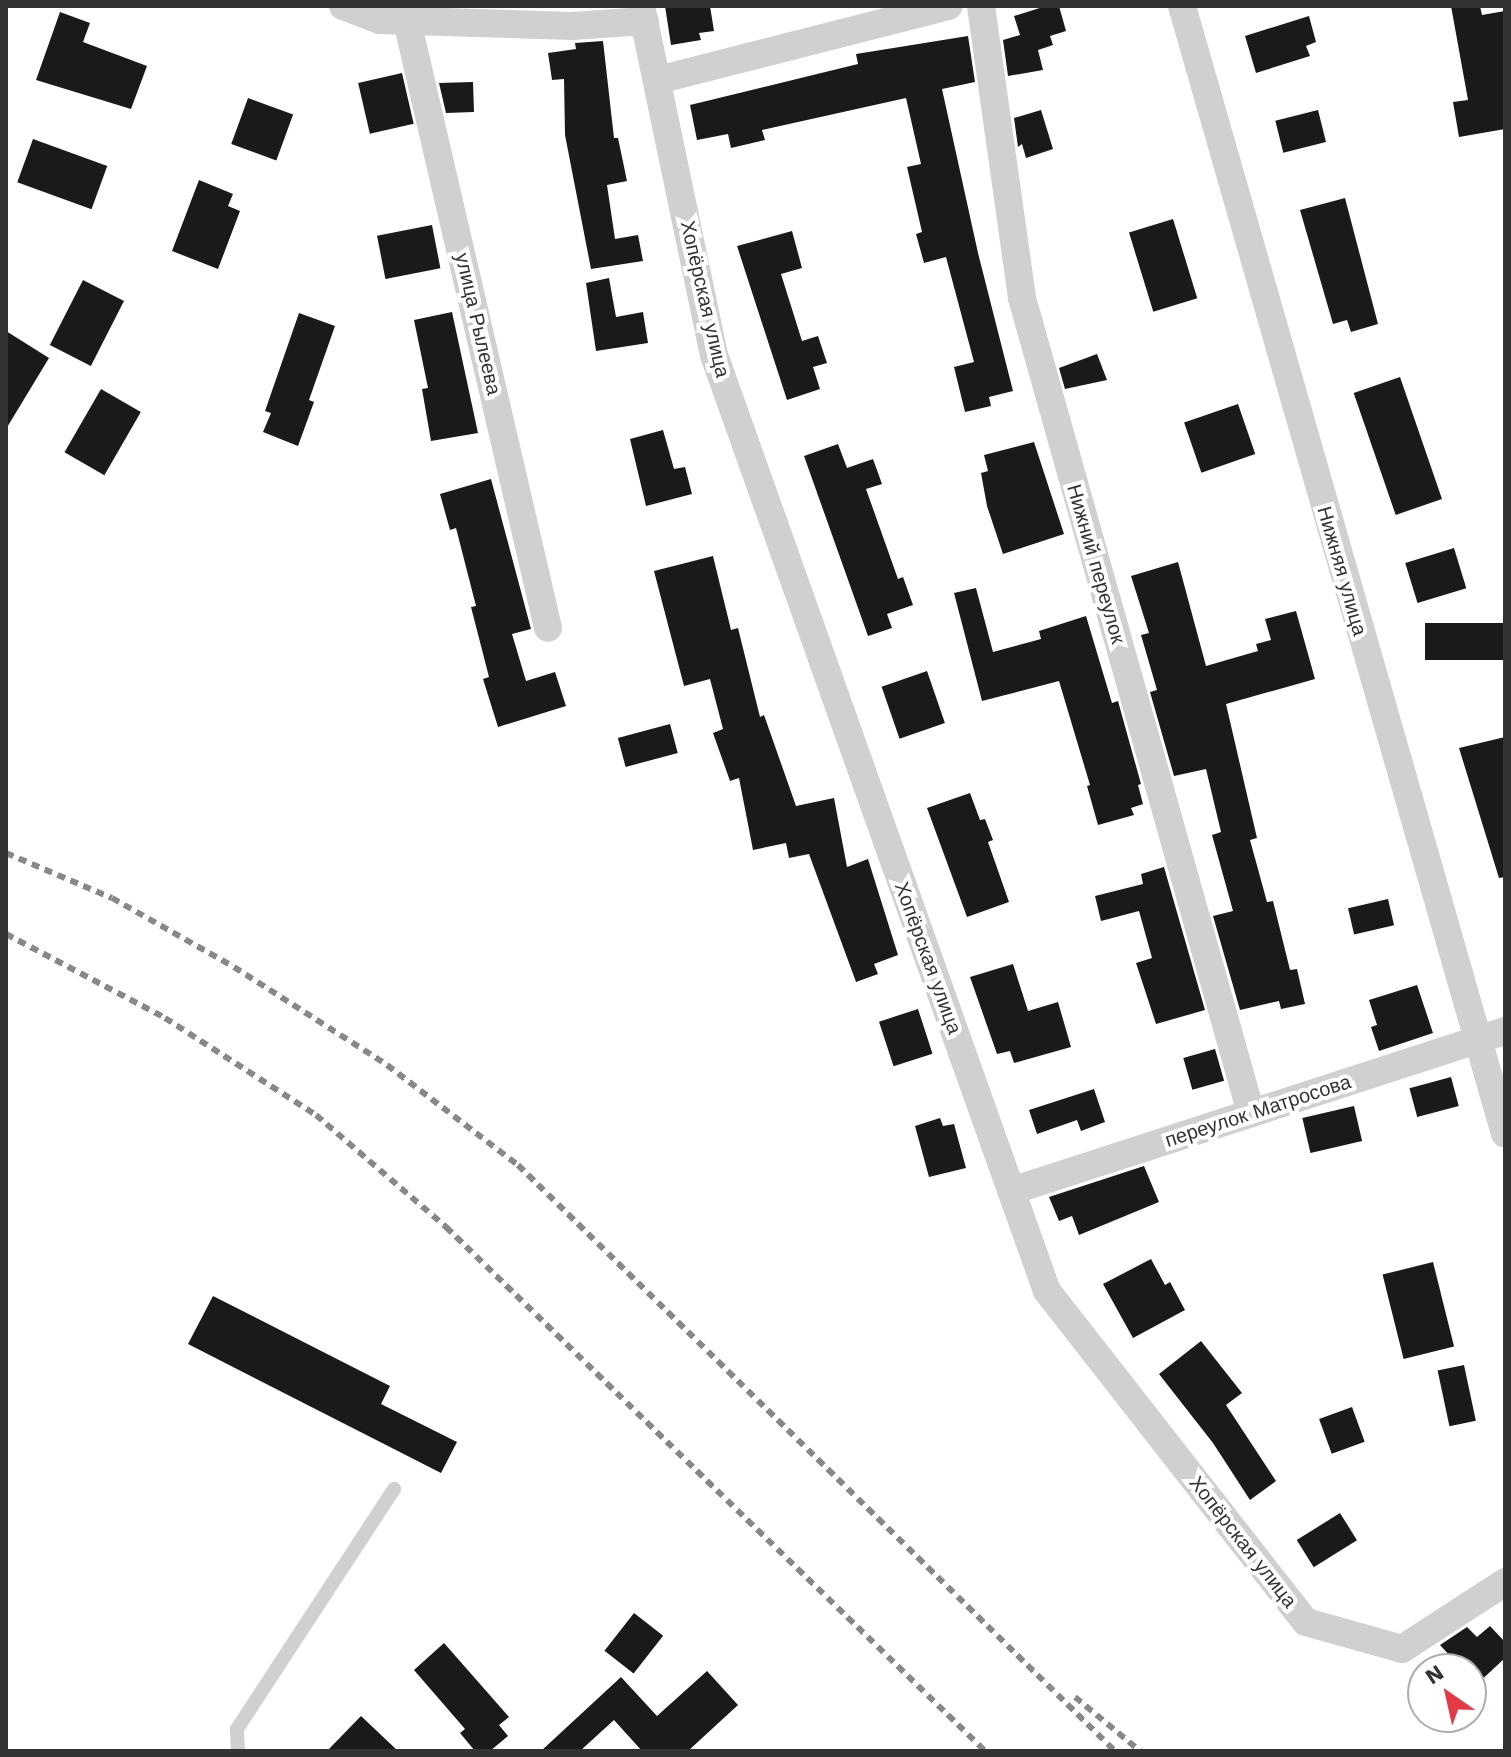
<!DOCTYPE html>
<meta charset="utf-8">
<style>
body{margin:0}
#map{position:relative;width:1511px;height:1757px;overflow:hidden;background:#fff;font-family:"Work Sans",sans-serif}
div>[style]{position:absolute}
.building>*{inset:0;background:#1a1a1a;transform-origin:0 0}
.lane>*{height:14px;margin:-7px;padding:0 7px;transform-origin:7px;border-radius:7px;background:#d0d0d0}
.street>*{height:28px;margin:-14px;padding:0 14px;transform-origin:14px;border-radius:14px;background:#d0d0d0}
.rail>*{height:6px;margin-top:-3px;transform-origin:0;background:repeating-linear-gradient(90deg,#888 0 8px,transparent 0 14px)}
span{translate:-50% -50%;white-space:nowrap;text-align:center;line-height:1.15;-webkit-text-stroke:8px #fff;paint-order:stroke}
.street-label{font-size:20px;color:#333}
.frame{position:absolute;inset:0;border:8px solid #333;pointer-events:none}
.north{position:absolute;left:1407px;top:1653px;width:80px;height:80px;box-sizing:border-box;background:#fff;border:2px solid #adadad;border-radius:50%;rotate:326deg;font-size:22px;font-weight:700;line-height:32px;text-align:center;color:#333}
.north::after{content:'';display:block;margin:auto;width:28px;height:36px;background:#e63946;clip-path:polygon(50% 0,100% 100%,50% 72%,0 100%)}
</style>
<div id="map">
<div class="building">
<i style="clip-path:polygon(665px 6px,710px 6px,714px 31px,699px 33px,701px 40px,671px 45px)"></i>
<i style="clip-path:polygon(1046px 6px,1059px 6px,1066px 31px,1050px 36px,1053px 45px,1038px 50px,1043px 70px,1008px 76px,1003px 40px,1020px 35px,1014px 16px)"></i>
<i style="clip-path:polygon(1451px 6px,1480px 6px,1482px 15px,1505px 11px,1505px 129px,1459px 137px,1453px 102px,1468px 100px)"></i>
<i style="clip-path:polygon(60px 12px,90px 23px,83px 42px,147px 66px,131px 109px,36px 80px)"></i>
<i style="clip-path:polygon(1309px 16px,1316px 42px,1306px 46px,1310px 56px,1256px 73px,1245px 36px)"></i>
<i style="clip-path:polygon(968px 36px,975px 82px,942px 89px,978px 253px,1013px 391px,989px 397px,991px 406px,965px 412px,954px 367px,974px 362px,946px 257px,924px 263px,916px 234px,922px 232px,907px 167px,921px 164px,906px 98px,762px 130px,765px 140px,731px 148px,728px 134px,697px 140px,690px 105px,858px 64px,856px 54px)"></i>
<i style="clip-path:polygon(603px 41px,614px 138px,618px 138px,627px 181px,607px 185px,615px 239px,638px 235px,643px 261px,591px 269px,565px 135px,564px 79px,552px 80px,548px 53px,576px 49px,575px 43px)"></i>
<i style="left:402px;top:73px;width:52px;height:45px;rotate:77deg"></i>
<i style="clip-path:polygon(473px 82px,474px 112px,446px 113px,439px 83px)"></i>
<i style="left:248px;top:98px;width:48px;height:49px;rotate:20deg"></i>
<i style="clip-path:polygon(1041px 110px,1053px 149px,1026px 158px,1022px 144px,1018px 147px,1014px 118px)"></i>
<i style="left:1318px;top:110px;width:33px;height:44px;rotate:76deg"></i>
<i style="left:33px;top:139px;width:79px;height:46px;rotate:20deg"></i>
<i style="clip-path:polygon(199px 180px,233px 194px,228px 206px,240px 211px,218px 269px,172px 251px)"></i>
<i style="clip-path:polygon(1345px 198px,1378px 324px,1351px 332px,1347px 320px,1333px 324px,1300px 210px)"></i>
<i style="left:1173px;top:219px;width:83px;height:46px;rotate:73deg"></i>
<i style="left:432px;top:225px;width:44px;height:56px;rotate:79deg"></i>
<i style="clip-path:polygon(792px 231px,802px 268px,781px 274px,802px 341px,818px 336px,827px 363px,813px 367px,820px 389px,787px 400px,737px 246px)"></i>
<i style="clip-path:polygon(609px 278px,616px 317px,643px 312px,648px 343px,596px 351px,586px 283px)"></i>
<i style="left:83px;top:280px;width:46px;height:73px;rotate:27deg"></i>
<i style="clip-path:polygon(452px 312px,478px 433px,431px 441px,422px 389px,428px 388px,414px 320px)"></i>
<i style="clip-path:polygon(299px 313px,335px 326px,309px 400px,314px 402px,298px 446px,263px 432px,271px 413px,265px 411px)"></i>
<i style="clip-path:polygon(6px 331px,49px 358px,6px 429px)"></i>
<i style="clip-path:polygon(1097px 354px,1107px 380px,1065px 389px,1059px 368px)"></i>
<i style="left:1400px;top:377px;width:129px;height:49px;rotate:71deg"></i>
<i style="left:101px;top:389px;width:46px;height:73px;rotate:30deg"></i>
<i style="left:1238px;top:404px;width:53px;height:57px;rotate:71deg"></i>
<i style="clip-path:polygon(663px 430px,674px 469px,685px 467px,692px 494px,646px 506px,630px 439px)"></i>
<i style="clip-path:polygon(1034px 442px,1064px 534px,1003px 554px,987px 506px,981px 473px,988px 471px,984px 455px)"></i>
<i style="clip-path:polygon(838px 444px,847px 468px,873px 459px,882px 484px,866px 489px,898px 579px,903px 577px,913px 605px,887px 614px,892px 628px,868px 636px,804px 456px)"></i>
<i style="clip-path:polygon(491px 479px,531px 629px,512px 634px,526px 681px,555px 672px,566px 706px,498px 727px,483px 679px,489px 677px,471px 607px,476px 606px,456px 528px,450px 530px,440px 494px)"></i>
<i style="left:1454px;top:548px;width:42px;height:51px;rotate:73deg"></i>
<i style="clip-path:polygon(713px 556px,731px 630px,738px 628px,760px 717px,764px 715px,796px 806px,834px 798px,847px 867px,868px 859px,898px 955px,874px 964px,878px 974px,856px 982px,809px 854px,789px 858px,786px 843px,753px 850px,739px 778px,730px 781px,713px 733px,723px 729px,710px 679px,684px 686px,654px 571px)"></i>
<i style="clip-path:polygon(1178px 562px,1206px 666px,1258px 651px,1256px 644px,1271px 640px,1265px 619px,1296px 611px,1315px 679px,1226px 704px,1257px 838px,1250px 840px,1267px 902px,1273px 901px,1290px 970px,1297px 969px,1305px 1004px,1281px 1009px,1279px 1001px,1240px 1010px,1213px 916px,1233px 911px,1212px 835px,1221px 832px,1206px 769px,1174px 776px,1150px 692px,1157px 690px,1141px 635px,1149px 633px,1131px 576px)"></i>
<i style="clip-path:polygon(976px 588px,993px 652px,1041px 639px,1039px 631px,1086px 616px,1112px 703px,1118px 701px,1141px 784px,1138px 785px,1143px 804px,1131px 808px,1134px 815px,1098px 825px,1087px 786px,1090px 785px,1059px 681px,982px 701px,954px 593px)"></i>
<i style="left:1505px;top:623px;width:37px;height:80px;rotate:90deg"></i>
<i style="left:927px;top:671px;width:55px;height:48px;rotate:71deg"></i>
<i style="left:670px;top:724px;width:30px;height:54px;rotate:75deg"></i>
<i style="clip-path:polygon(1505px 737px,1505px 877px,1499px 878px,1459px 748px)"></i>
<i style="clip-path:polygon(970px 793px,980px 820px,985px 819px,993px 840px,988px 842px,1009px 902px,967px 917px,927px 808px)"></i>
<i style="clip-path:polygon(1164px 867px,1205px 1010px,1156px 1024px,1136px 963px,1152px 958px,1139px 911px,1101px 921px,1095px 896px,1143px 884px,1141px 874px)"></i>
<i style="left:1388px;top:899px;width:27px;height:41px;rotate:77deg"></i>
<i style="clip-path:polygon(1013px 964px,1028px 1011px,1058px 1002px,1071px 1047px,1014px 1063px,1010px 1051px,997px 1054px,970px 977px)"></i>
<i style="clip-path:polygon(1417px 985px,1433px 1033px,1379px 1051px,1371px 1027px,1377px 1025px,1369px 1000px)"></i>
<i style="left:918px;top:1009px;width:47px;height:41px;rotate:72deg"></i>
<i style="left:1215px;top:1049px;width:33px;height:33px;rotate:74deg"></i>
<i style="left:1451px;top:1077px;width:30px;height:43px;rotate:75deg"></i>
<i style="clip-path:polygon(1094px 1089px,1105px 1122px,1081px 1131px,1077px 1120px,1037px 1134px,1029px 1110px)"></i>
<i style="left:1354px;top:1106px;width:36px;height:53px;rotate:77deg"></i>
<i style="clip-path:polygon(940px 1118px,943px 1126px,954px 1124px,966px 1168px,929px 1177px,915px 1126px)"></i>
<i style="clip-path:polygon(1144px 1166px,1159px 1202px,1079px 1235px,1072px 1216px,1059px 1221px,1049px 1197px)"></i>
<i style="clip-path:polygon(1151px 1259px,1165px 1285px,1170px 1282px,1185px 1310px,1133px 1338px,1103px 1284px)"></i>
<i style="left:1433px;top:1262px;width:87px;height:52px;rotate:76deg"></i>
<i style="clip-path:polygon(213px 1296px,390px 1386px,381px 1404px,457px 1442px,441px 1473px,188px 1344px)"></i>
<i style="clip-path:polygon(1201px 1341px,1242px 1393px,1226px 1405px,1276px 1481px,1250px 1500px,1213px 1443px,1159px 1374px)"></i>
<i style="left:1464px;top:1365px;width:57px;height:27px;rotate:78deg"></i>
<i style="left:1352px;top:1407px;width:37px;height:35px;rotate:70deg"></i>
<i style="left:1340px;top:1513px;width:32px;height:51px;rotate:58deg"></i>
<i style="left:634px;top:1613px;width:37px;height:48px;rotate:38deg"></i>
<i style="clip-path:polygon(1490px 1626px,1505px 1642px,1505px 1658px,1476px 1685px,1471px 1679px,1471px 1669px,1462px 1669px,1440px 1645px,1467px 1627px,1477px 1637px)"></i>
<i style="clip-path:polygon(444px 1643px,509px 1717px,499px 1725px,508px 1736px,490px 1751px,475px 1751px,460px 1733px,465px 1729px,414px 1670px)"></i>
<i style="clip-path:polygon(707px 1671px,738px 1705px,688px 1751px,642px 1751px,614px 1720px,580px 1751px,541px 1751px,621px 1677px,657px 1716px)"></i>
<i style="clip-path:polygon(361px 1716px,398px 1751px,327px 1751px)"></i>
</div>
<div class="lane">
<i style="left:238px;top:1751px;width:22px;rotate:-93deg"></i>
<i style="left:237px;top:1729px;width:287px;rotate:-56.8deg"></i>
</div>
<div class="street">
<i style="left:343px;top:6px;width:39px;rotate:21deg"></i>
<i style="left:379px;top:20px;width:193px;rotate:1.8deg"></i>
<i style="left:572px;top:26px;width:73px;rotate:-3.9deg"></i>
<i style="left:641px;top:6px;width:357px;rotate:78.2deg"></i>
<i style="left:714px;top:355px;width:993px;rotate:70.42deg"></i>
<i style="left:1047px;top:1291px;width:420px;rotate:52deg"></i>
<i style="left:1306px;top:1622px;width:100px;rotate:15.7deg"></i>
<i style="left:1402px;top:1649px;width:123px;rotate:-33deg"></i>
<i style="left:981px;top:6px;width:295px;rotate:82deg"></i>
<i style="left:1022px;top:298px;width:847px;rotate:74.31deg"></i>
<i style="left:1182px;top:6px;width:1173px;rotate:74.02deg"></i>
<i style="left:407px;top:21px;width:623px;rotate:76.92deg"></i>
<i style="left:658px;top:80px;width:300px;rotate:-14.3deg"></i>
<i style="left:1011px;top:1191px;width:519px;rotate:-17.95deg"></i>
</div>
<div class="rail">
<i style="left:6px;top:853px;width:115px;rotate:23deg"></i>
<i style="left:112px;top:898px;width:140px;rotate:29.5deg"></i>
<i style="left:234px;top:967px;width:182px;rotate:32.6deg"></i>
<i style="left:387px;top:1065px;width:165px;rotate:37.4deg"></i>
<i style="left:518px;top:1165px;width:837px;rotate:44.47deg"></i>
<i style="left:6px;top:934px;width:180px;rotate:27.8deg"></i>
<i style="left:165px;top:1018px;width:179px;rotate:32.7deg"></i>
<i style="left:316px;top:1115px;width:172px;rotate:40.7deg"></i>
<i style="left:446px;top:1227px;width:752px;rotate:44.19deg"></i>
<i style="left:1075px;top:1697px;width:85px;rotate:39.7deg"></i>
</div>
<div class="street-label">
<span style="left:705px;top:299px;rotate:77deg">Хопёрская улица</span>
<span style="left:478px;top:324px;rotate:77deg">улица Рылеева</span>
<span style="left:1096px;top:564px;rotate:74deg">Нижний переулок</span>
<span style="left:1342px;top:571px;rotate:74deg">Нижняя улица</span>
<span style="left:928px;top:958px;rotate:70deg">Хопёрская улица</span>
<span style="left:1258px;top:1111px;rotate:-18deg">переулок Матросова</span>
<span style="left:1243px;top:1542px;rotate:52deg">Хопёрская улица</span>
</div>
<div class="frame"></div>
<div class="north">N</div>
</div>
